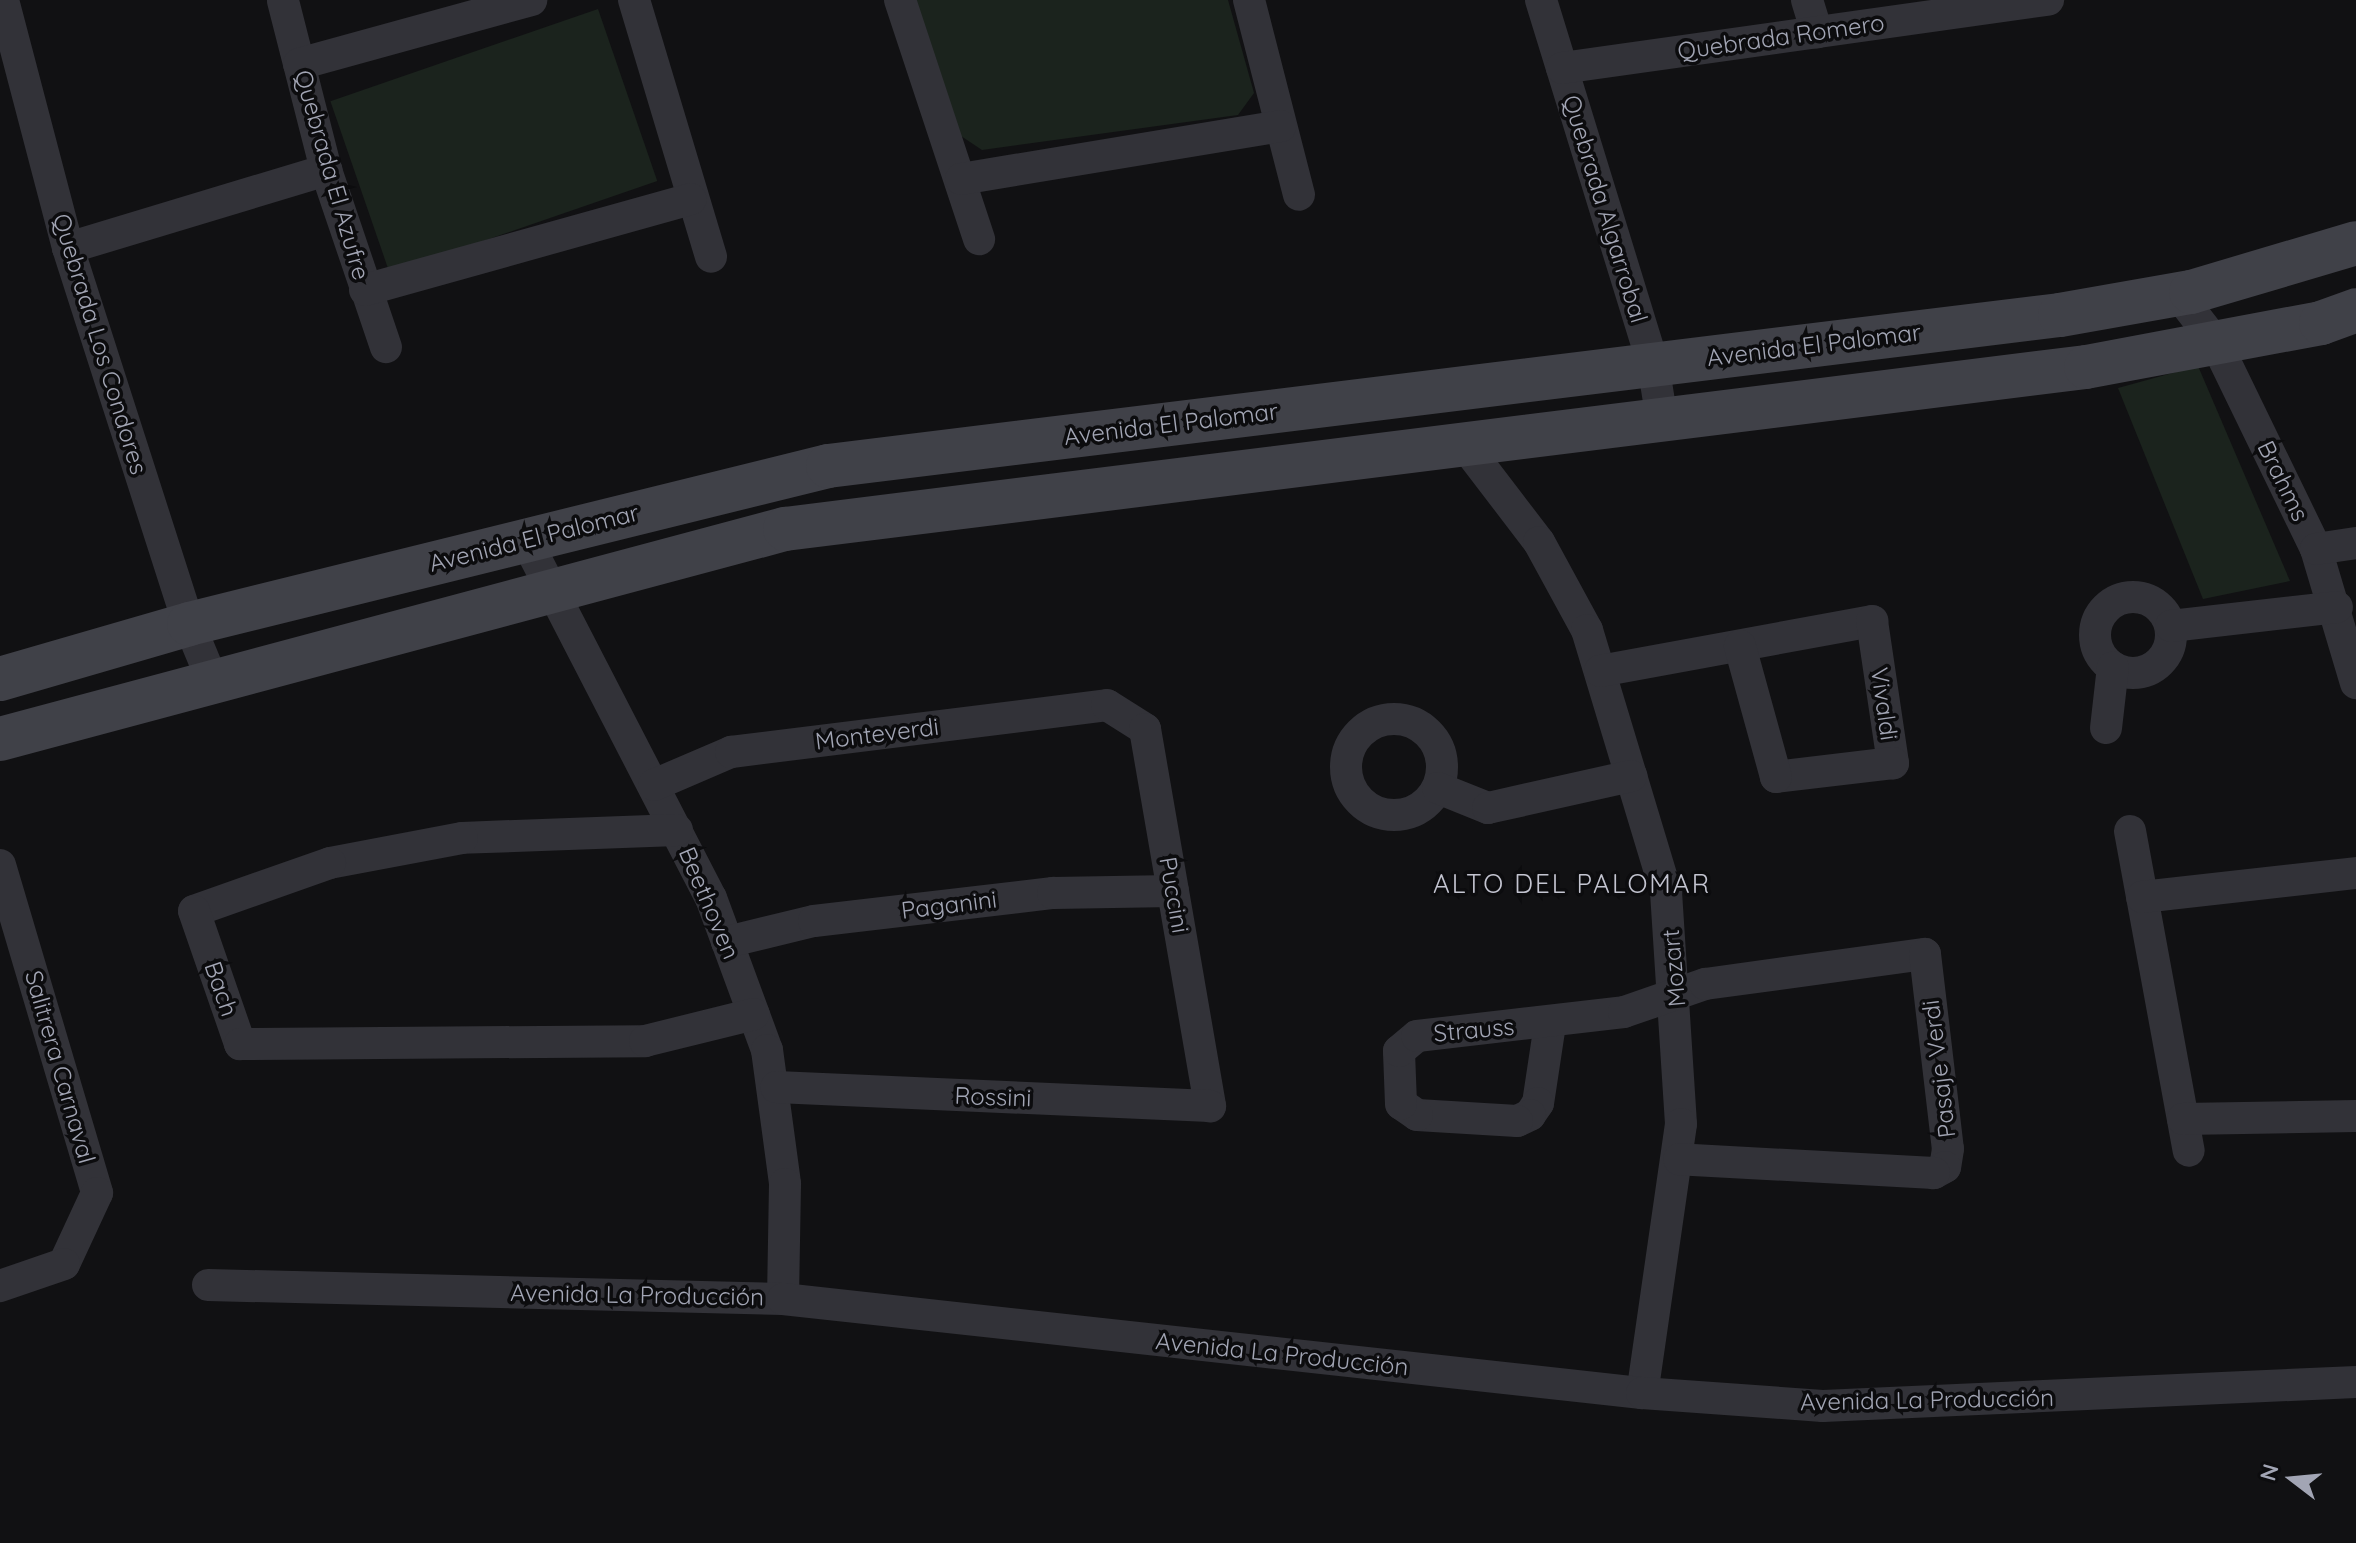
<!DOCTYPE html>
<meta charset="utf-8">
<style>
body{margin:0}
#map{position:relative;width:2356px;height:1543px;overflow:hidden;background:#111113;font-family:Quicksand,sans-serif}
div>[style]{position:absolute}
.green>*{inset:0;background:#1b231d;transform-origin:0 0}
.street>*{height:32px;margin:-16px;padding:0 16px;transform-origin:16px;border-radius:16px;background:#323238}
.street>.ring{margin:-16px;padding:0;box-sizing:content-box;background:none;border:32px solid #323238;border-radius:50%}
.secondary>*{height:44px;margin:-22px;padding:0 22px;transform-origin:22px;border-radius:22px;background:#404148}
span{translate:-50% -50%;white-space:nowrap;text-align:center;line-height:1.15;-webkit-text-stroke:7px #0c0c0e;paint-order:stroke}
.street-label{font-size:24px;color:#a2a5b4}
.neighbourhood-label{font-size:26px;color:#c3c4d0;letter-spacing:2px}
.north{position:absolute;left:2252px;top:1439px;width:80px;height:80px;-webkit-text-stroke:6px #0c0c0e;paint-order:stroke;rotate:286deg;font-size:22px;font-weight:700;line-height:32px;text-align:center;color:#a2a5b4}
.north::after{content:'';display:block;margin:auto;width:28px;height:36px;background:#a2a5b4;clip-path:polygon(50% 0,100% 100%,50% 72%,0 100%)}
</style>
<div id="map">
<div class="green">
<i style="clip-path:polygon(915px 0,1228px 0,1254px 93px,1238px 115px,982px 150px,961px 136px)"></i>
<i style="left:598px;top:9px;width:182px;height:283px;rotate:71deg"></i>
<i style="clip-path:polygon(2198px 366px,2290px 581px,2203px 599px,2118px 388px)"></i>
</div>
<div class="street">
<i style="left:3px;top:0;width:256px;rotate:75.3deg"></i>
<i style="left:68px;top:248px;width:395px;rotate:72.2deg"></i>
<i style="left:189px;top:624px;width:63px;rotate:67.5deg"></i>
<i style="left:634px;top:0;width:268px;rotate:73.3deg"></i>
<i style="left:900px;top:0;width:252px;rotate:71.7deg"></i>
<i style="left:1249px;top:0;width:201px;rotate:75.6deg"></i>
<i style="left:1541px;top:0;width:381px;rotate:72.9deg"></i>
<i style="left:1653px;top:364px;width:57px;rotate:80.9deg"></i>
<i style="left:1807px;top:0;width:34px;rotate:73deg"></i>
<i style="left:283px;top:1px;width:174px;rotate:75.7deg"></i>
<i style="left:326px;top:170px;width:187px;rotate:71.3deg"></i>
<i style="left:299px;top:64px;width:241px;rotate:-15.4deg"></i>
<i style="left:1562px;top:68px;width:491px;rotate:-8deg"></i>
<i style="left:961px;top:179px;width:324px;rotate:-9.4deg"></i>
<i style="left:68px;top:248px;width:270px;rotate:-16.8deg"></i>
<i style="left:365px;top:290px;width:338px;rotate:-15.6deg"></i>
<i style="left:2178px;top:294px;width:62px;rotate:52.2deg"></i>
<i style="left:2216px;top:343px;width:229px;rotate:64.1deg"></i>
<i style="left:2316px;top:549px;width:140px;rotate:73.4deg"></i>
<i style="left:1464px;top:444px;width:123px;rotate:52.6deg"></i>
<i style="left:1539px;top:542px;width:100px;rotate:61.4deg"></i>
<i style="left:1587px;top:630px;width:274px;rotate:73.2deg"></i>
<i style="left:1666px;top:892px;width:232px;rotate:86.3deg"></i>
<i style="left:1681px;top:1124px;width:272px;rotate:98.2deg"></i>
<i style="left:525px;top:538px;width:405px;rotate:62.7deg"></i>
<i style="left:711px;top:898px;width:162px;rotate:69.8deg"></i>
<i style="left:767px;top:1050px;width:135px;rotate:82.3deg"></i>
<i style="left:785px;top:1184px;width:115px;rotate:91deg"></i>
<i style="left:2316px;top:549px;width:40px;rotate:-8.5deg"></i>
<i class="ring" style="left:2095px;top:597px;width:44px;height:44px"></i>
<i style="left:2171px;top:626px;width:167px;rotate:-6.5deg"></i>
<i style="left:1600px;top:671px;width:277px;rotate:-10.4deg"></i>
<i style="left:1872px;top:621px;width:144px;rotate:81.6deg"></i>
<i style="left:1893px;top:763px;width:118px;rotate:173.2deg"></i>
<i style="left:1776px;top:777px;width:136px;rotate:-105.4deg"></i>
<i class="ring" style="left:1346px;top:719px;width:64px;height:64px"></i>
<i style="left:2106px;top:728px;width:61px;rotate:-83.5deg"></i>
<i style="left:654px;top:785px;width:84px;rotate:-23.2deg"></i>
<i style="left:731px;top:752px;width:379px;rotate:-7.1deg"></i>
<i style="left:1107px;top:705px;width:45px;rotate:32.3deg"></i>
<i style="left:1145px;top:729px;width:383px;rotate:80.2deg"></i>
<i style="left:1210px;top:1106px;width:434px;rotate:-177.5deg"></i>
<i style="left:1438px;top:788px;width:54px;rotate:21.8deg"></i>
<i style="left:1488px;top:808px;width:147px;rotate:-12.6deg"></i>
<i style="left:677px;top:830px;width:215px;rotate:177.9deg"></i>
<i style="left:462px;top:838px;width:134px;rotate:169.3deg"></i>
<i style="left:330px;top:863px;width:144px;rotate:160.6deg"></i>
<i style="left:194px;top:911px;width:141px;rotate:70.9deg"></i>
<i style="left:240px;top:1044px;width:405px;rotate:-0.4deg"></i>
<i style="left:645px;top:1041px;width:112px;rotate:-13.9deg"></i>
<i style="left:2130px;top:831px;width:325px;rotate:79.6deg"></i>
<i style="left:0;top:865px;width:342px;rotate:73.5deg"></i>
<i style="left:97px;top:1193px;width:78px;rotate:114.9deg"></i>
<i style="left:64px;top:1264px;width:68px;rotate:161deg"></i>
<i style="left:2142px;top:897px;width:215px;rotate:-6.4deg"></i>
<i style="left:727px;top:942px;width:89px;rotate:-13.6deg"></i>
<i style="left:814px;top:921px;width:241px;rotate:-6.7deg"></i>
<i style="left:1053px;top:893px;width:120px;rotate:-1deg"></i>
<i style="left:1550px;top:1024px;width:80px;rotate:98.6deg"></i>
<i style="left:1538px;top:1103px;width:14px;rotate:124deg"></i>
<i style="left:1530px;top:1115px;width:14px;rotate:155deg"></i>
<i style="left:1517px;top:1121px;width:100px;rotate:-176.6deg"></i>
<i style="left:1417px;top:1115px;width:19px;rotate:-145deg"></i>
<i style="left:1401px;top:1104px;width:53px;rotate:-92.2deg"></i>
<i style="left:1399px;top:1051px;width:23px;rotate:-40deg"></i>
<i style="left:1417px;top:1036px;width:208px;rotate:-6.6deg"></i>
<i style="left:1624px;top:1012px;width:86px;rotate:-19.1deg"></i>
<i style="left:1705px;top:984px;width:222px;rotate:-7.8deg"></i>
<i style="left:1925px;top:954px;width:196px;rotate:83.3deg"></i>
<i style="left:1948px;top:1149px;width:18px;rotate:99deg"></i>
<i style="left:1945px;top:1167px;width:13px;rotate:151deg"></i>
<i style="left:1934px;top:1173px;width:255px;rotate:-176.9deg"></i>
<i style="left:2183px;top:1119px;width:173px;rotate:-1deg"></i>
<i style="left:208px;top:1285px;width:575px;rotate:1.39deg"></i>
<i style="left:783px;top:1299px;width:864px;rotate:6.25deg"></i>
<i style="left:1642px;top:1393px;width:181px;rotate:4.1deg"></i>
<i style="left:1823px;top:1406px;width:534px;rotate:-2.58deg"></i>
</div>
<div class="secondary">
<i style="left:0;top:679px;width:197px;rotate:-16.2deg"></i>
<i style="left:189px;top:624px;width:658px;rotate:-13.89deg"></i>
<i style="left:828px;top:466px;width:1241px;rotate:-6.99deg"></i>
<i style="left:2060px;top:315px;width:133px;rotate:-10deg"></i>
<i style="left:2191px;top:292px;width:172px;rotate:-16.5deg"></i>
<i style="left:0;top:739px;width:813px;rotate:-14.98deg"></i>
<i style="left:785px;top:529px;width:1311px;rotate:-7.1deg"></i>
<i style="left:2086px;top:367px;width:239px;rotate:-10.6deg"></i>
<i style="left:2321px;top:323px;width:37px;rotate:-20deg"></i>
</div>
<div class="street-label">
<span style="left:1781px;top:37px;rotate:-8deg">Quebrada Romero</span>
<span style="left:332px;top:175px;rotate:74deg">Quebrada El Azufre</span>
<span style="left:1605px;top:209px;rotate:73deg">Quebrada Algarrobal</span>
<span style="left:100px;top:344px;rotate:73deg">Quebrada Los Condores</span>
<span style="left:1814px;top:345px;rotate:-7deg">Avenida El Palomar</span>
<span style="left:1171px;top:424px;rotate:-7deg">Avenida El Palomar</span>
<span style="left:2283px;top:481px;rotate:64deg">Brahms</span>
<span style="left:534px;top:538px;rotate:-14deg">Avenida El Palomar</span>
<span style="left:1884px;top:704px;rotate:82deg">Vivaldi</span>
<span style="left:877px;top:734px;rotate:-7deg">Monteverdi</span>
<span style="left:1174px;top:895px;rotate:80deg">Puccini</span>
<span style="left:709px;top:903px;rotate:67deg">Beethoven</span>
<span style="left:949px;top:905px;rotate:-7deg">Paganini</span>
<span style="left:1674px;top:968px;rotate:-95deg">Mozart</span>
<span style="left:221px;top:989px;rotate:71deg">Bach</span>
<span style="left:1474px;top:1030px;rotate:-5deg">Strauss</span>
<span style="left:60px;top:1067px;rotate:74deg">Salitrera Carnaval</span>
<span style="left:1939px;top:1069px;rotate:-97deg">Pasaje Verdi</span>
<span style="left:993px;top:1097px;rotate:2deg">Rossini</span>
<span style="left:637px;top:1295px;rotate:1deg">Avenida La Producción</span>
<span style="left:1282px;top:1354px;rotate:6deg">Avenida La Producción</span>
<span style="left:1927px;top:1400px;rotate:-1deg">Avenida La Producción</span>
</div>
<div class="neighbourhood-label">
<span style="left:1572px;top:884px">ALTO DEL PALOMAR</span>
</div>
<div class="north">N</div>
</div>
